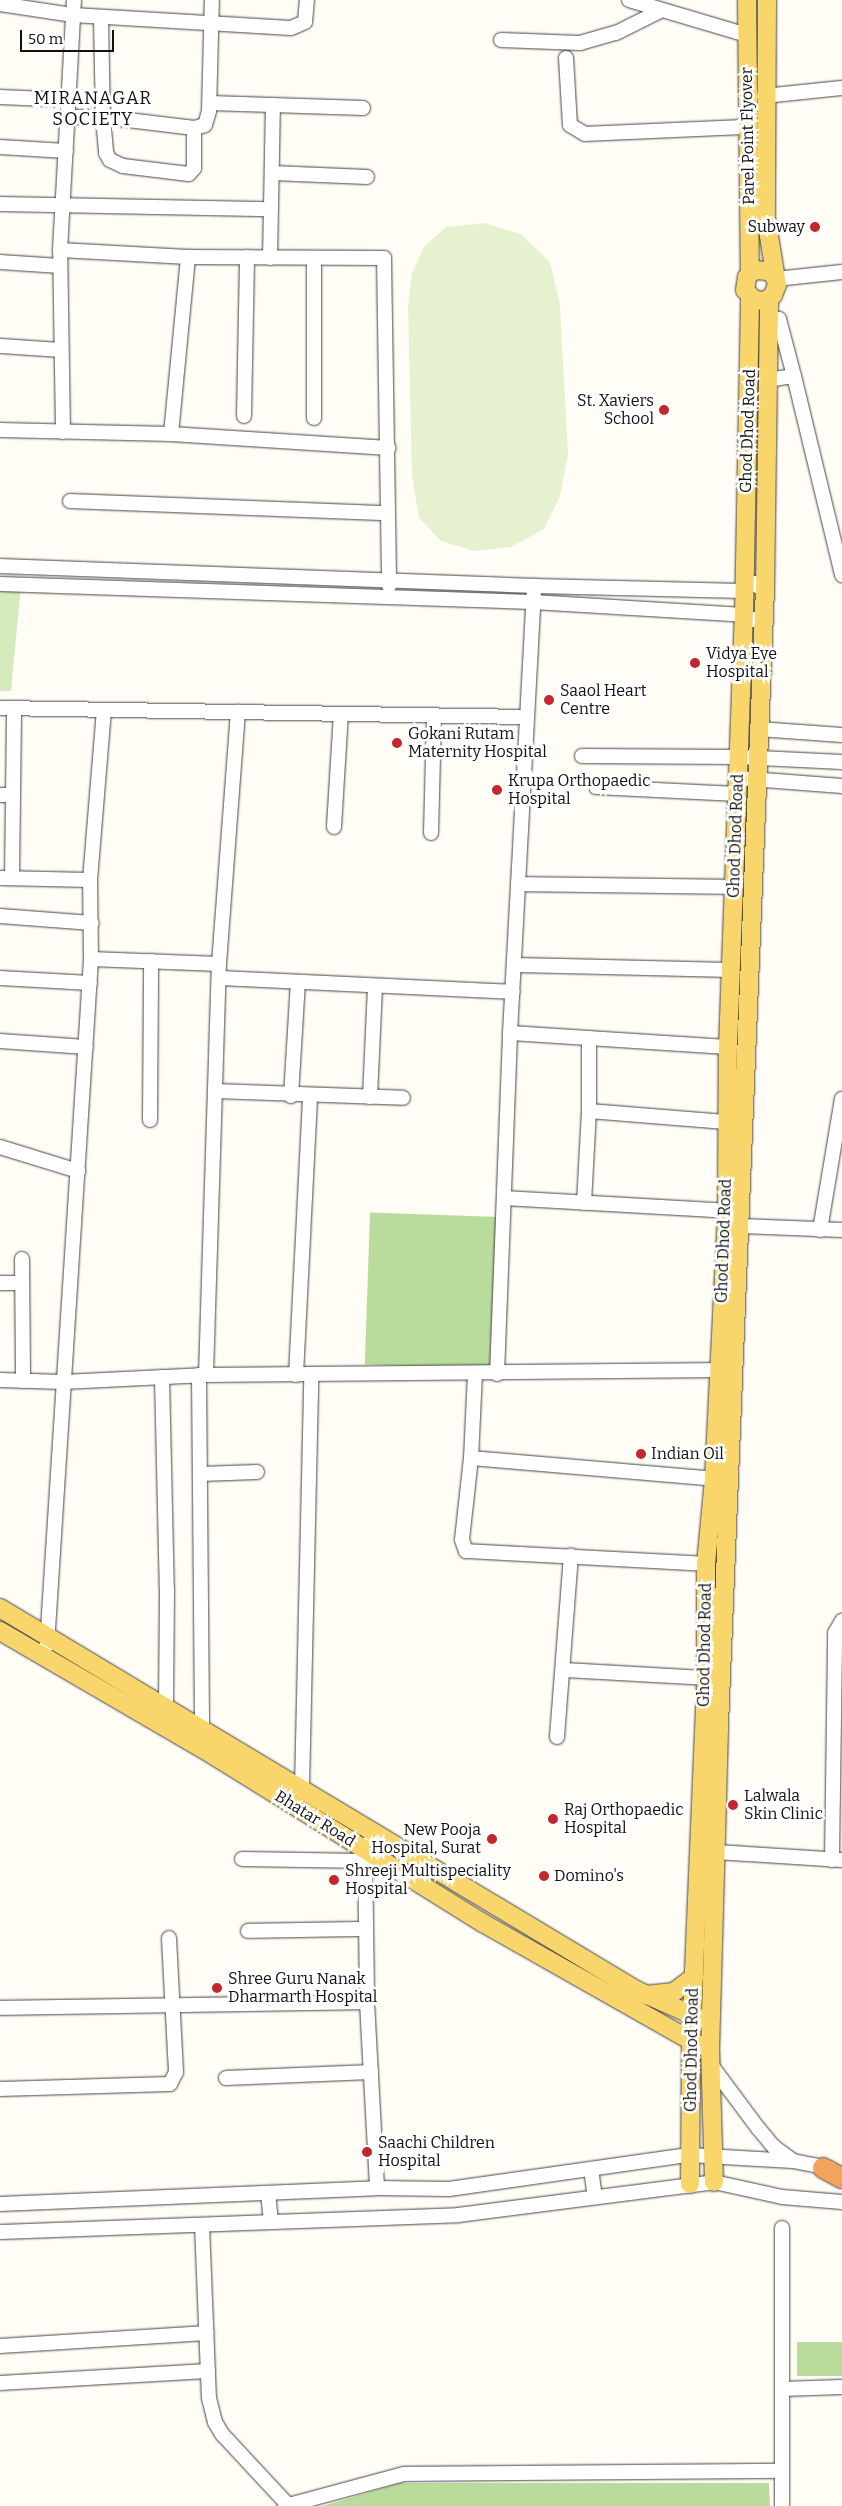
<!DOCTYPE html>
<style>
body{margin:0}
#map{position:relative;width:842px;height:2506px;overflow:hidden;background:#fffdf5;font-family:Bitter,serif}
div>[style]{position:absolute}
.green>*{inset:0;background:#d5ebbd}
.forest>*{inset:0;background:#b9dc9c;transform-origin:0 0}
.pitch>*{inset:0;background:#e6f2cf}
.roads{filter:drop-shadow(0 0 1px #444) drop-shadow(0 0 1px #444)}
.minor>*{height:14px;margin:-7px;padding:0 7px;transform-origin:7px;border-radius:7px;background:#fff}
.major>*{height:18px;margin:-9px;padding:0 9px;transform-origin:9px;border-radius:9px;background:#f9d66b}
.highway>*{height:20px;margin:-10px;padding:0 10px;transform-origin:10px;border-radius:10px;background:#f5a25d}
.dots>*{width:14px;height:14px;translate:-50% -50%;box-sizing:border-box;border:2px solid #fff;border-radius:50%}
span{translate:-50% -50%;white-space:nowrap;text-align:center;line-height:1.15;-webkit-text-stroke:5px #fff;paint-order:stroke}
.street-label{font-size:16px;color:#111}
.poi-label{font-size:16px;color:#111}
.right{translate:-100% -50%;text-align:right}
.left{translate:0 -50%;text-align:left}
.neighbourhood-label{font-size:18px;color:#111;letter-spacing:1px}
.scale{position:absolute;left:20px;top:30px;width:94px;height:22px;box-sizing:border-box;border:2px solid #111;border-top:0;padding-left:6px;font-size:15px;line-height:18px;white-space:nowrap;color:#111;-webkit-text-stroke:4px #fff;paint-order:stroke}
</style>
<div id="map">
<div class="green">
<i style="clip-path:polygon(0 584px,21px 585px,11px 691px,0 691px)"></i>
</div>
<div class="forest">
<i style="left:499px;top:1217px;width:152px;height:129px;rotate:92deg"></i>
<i style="left:842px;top:2342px;width:34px;height:45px;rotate:90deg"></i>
<i style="clip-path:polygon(400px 2483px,769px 2483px,770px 2506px,323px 2506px)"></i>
</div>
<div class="pitch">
<i style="clip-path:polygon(484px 223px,521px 234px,550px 262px,560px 305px,568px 454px,560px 496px,544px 529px,511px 547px,474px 551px,441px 541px,419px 518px,412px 476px,408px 306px,412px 273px,424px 247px,446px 227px)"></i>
</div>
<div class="roads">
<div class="minor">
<i style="left:629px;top:0;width:123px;rotate:16.5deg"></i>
<i style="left:0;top:4px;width:74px;rotate:8.6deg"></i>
<i style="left:73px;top:15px;width:218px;rotate:3.4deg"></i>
<i style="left:291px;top:28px;width:15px;rotate:-23deg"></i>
<i style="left:305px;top:22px;width:22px;rotate:-85deg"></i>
<i style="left:101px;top:17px;width:100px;rotate:88.9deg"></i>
<i style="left:103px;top:117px;width:36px;rotate:85deg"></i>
<i style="left:106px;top:153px;width:8px;rotate:60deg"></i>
<i style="left:110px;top:160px;width:14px;rotate:25deg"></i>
<i style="left:123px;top:166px;width:66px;rotate:6.9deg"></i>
<i style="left:189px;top:174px;width:8px;rotate:-50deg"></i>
<i style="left:194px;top:168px;width:40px;rotate:-90deg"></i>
<i style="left:501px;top:40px;width:79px;rotate:2.2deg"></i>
<i style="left:580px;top:43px;width:37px;rotate:-16deg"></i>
<i style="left:616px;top:33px;width:51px;rotate:-26.6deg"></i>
<i style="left:566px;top:58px;width:67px;rotate:86.6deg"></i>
<i style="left:570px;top:125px;width:17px;rotate:31deg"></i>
<i style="left:585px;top:134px;width:163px;rotate:-2.5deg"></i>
<i style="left:764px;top:96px;width:78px;rotate:-5.9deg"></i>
<i style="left:0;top:97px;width:69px;rotate:2.5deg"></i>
<i style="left:210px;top:103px;width:153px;rotate:1.9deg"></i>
<i style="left:68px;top:117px;width:35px"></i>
<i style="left:103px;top:117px;width:92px;rotate:6.9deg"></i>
<i style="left:194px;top:128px;width:11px;rotate:-15deg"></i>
<i style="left:205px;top:125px;width:15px;rotate:-74deg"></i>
<i style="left:209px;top:111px;width:111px;rotate:-88.5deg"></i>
<i style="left:0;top:147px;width:66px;rotate:3.5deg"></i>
<i style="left:273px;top:173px;width:94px;rotate:2.4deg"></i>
<i style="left:0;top:204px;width:271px;rotate:1.1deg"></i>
<i style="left:60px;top:250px;width:128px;rotate:3.1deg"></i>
<i style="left:188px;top:257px;width:196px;rotate:0.3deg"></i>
<i style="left:384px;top:258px;width:328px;rotate:89.1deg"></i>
<i style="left:270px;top:258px;width:153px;rotate:-88.9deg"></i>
<i style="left:0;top:262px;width:60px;rotate:3.8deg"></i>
<i style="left:776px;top:279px;width:66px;rotate:-6.1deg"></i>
<i style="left:769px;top:318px;width:10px;rotate:6deg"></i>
<i style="left:779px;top:319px;width:59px;rotate:75.3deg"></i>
<i style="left:0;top:346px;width:61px;rotate:3.8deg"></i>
<i style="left:768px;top:380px;width:26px;rotate:-9deg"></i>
<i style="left:794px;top:376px;width:205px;rotate:76.4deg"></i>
<i style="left:244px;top:416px;width:159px;rotate:-88.9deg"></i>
<i style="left:314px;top:418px;width:160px;rotate:-90deg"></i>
<i style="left:0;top:430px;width:171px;rotate:1.3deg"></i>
<i style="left:171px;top:434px;width:218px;rotate:3.7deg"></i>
<i style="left:63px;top:432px;width:182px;rotate:-90.9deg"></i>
<i style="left:60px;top:250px;width:250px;rotate:-86.8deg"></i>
<i style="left:171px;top:434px;width:178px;rotate:-84.5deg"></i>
<i style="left:70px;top:501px;width:317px;rotate:2.2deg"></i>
<i style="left:0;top:566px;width:534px;rotate:2.14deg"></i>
<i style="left:534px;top:586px;width:209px;rotate:1.4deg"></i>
<i style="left:743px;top:591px;width:13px;rotate:-39deg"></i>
<i style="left:753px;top:583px;width:14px;rotate:34deg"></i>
<i style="left:0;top:584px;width:533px;rotate:1.93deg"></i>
<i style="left:533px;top:602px;width:211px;rotate:3.5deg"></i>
<i style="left:744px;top:615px;width:10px;rotate:29deg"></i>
<i style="left:753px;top:620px;width:11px;rotate:-22deg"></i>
<i style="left:0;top:708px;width:525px;rotate:0.98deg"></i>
<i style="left:758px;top:729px;width:84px;rotate:4.1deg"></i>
<i style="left:582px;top:756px;width:157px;rotate:0.4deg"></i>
<i style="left:739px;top:757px;width:103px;rotate:2.8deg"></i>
<i style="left:738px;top:778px;width:104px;rotate:4.4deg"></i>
<i style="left:596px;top:787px;width:141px;rotate:2.8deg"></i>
<i style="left:0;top:795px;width:13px"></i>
<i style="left:334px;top:827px;width:113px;rotate:-86.5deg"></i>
<i style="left:431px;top:833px;width:117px;rotate:-88.5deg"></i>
<i style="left:0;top:878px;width:90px;rotate:1.3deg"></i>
<i style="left:12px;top:878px;width:169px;rotate:-89.3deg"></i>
<i style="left:518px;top:884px;width:216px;rotate:0.8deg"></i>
<i style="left:0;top:916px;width:92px;rotate:4.4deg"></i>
<i style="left:91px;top:959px;width:128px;rotate:2.2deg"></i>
<i style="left:515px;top:965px;width:216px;rotate:1.3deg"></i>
<i style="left:0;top:978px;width:90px;rotate:3.2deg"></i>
<i style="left:220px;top:978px;width:293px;rotate:2.7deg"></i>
<i style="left:510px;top:1033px;width:218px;rotate:3.7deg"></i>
<i style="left:589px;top:1038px;width:73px;rotate:90deg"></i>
<i style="left:589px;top:1111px;width:137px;rotate:4.6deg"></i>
<i style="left:0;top:1041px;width:86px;rotate:4deg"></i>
<i style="left:216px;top:1091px;width:187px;rotate:2.1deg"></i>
<i style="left:291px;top:1096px;width:114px;rotate:-86.5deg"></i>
<i style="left:370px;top:1097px;width:111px;rotate:-87.4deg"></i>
<i style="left:150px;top:1120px;width:159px;rotate:-89.6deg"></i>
<i style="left:0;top:1147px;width:82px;rotate:17.1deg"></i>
<i style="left:504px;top:1198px;width:223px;rotate:3.3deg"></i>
<i style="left:584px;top:1203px;width:92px;rotate:-86.9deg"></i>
<i style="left:741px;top:1226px;width:101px;rotate:2.3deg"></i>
<i style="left:820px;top:1230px;width:133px;rotate:-80.5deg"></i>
<i style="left:22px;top:1259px;width:122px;rotate:89.5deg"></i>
<i style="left:0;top:1283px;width:22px"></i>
<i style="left:475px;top:1374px;width:84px;rotate:92.7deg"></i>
<i style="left:471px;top:1458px;width:82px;rotate:96.3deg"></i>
<i style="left:462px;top:1540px;width:12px;rotate:70deg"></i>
<i style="left:466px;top:1551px;width:240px;rotate:3.1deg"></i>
<i style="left:497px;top:1374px;width:341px;rotate:-87.8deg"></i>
<i style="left:510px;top:1033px;width:448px;rotate:-86.9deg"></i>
<i style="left:199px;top:1375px;width:354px;rotate:89.5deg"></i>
<i style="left:206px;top:1375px;width:411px;rotate:-88.2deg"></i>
<i style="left:219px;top:964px;width:253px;rotate:-85.7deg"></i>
<i style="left:296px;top:1375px;width:279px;rotate:-87.1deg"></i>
<i style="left:162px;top:1377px;width:213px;rotate:88.7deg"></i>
<i style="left:167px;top:1590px;width:117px;rotate:90.5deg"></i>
<i style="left:0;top:1380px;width:63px;rotate:1.8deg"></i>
<i style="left:63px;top:1382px;width:143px;rotate:-2.8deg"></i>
<i style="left:206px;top:1375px;width:521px;rotate:-0.55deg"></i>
<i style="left:471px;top:1458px;width:244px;rotate:4.9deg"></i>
<i style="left:201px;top:1474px;width:56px;rotate:-2deg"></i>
<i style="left:47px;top:1645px;width:687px;rotate:-86.33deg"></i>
<i style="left:91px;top:959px;width:79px;rotate:-90.7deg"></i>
<i style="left:90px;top:880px;width:170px;rotate:-85.3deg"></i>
<i style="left:563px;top:1670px;width:143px;rotate:3.2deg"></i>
<i style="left:557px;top:1737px;width:182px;rotate:-85.6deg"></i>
<i style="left:302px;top:1787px;width:412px;rotate:-88.7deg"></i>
<i style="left:375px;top:1831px;width:22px;rotate:117deg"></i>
<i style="left:365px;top:1851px;width:151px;rotate:89.2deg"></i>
<i style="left:367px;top:2002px;width:186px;rotate:86.9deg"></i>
<i style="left:716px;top:1852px;width:126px;rotate:3.6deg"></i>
<i style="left:242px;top:1859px;width:123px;rotate:0.9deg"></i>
<i style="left:832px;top:1860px;width:227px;rotate:-89.2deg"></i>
<i style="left:835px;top:1633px;width:14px;rotate:-60deg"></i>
<i style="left:248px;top:1931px;width:118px;rotate:-1deg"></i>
<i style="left:0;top:2008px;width:367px;rotate:-0.9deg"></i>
<i style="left:711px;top:2065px;width:79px;rotate:53.3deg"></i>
<i style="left:758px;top:2128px;width:25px;rotate:50deg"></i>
<i style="left:774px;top:2147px;width:24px;rotate:36deg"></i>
<i style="left:226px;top:2078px;width:145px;rotate:-2.4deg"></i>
<i style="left:0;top:2089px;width:170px;rotate:-1.7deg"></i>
<i style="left:170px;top:2084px;width:13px;rotate:-63deg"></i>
<i style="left:176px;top:2072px;width:134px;rotate:-93deg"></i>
<i style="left:591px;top:2169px;width:28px;rotate:82deg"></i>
<i style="left:268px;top:2193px;width:29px;rotate:84deg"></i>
<i style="left:0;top:2204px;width:377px;rotate:-2.4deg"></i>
<i style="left:377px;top:2188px;width:72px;rotate:0.8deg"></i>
<i style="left:449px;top:2189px;width:242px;rotate:-8.1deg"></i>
<i style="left:689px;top:2155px;width:104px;rotate:3.3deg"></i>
<i style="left:793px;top:2161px;width:38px;rotate:11deg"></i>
<i style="left:202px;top:2225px;width:173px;rotate:87.7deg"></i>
<i style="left:209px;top:2398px;width:25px;rotate:76deg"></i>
<i style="left:215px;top:2422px;width:14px;rotate:60deg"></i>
<i style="left:222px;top:2434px;width:96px;rotate:47.1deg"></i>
<i style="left:782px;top:2228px;width:278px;rotate:90deg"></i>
<i style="left:0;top:2232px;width:458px;rotate:-2.1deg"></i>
<i style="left:458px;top:2215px;width:258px;rotate:-7.3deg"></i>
<i style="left:714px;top:2182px;width:70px;rotate:12.4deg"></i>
<i style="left:782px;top:2197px;width:60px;rotate:4.8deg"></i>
<i style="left:0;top:2346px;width:207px;rotate:-3.6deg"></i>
<i style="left:0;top:2383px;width:208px;rotate:-3.3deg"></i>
<i style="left:782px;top:2389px;width:60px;rotate:-1.9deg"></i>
<i style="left:285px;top:2506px;width:123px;rotate:-15.1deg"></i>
<i style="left:404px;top:2474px;width:377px;rotate:-0.5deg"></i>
</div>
<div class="major">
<i style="left:747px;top:0;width:273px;rotate:89.4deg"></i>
<i style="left:767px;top:0;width:218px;rotate:90.3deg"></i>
<i style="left:766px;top:218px;width:62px;rotate:80.7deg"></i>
<i style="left:776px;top:279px;width:6px;rotate:81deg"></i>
<i style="left:777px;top:285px;width:11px;rotate:112deg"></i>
<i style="left:773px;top:295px;width:9px;rotate:139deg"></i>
<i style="left:766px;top:301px;width:12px;rotate:-175deg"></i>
<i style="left:754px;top:300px;width:13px;rotate:-132deg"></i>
<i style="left:745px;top:290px;width:13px;rotate:-81deg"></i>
<i style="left:747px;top:277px;width:10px;rotate:-45deg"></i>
<i style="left:754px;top:270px;width:16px;rotate:4deg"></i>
<i style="left:770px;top:271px;width:10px;rotate:53deg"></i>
<i style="left:0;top:1608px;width:742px;rotate:30.99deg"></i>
<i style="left:636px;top:1990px;width:71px;rotate:24deg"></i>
<i style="left:0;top:1631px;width:246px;rotate:30.2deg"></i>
<i style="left:213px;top:1755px;width:318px;rotate:31.9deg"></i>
<i style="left:483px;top:1923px;width:249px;rotate:29.5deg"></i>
<i style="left:646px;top:1995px;width:28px;rotate:-6deg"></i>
<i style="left:674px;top:1992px;width:25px;rotate:-37deg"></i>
<i style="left:714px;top:2182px;width:131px;rotate:-91.7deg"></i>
<i style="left:710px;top:2051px;width:327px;rotate:-88.4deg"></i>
<i style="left:719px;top:1724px;width:1134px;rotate:-87.68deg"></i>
<i style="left:765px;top:591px;width:292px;rotate:-89.2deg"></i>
<i style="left:690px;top:2184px;width:142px;rotate:-89.6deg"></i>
<i style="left:691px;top:2042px;width:364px;rotate:-87.6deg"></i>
<i style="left:706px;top:1678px;width:114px;rotate:-90deg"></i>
<i style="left:706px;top:1564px;width:85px;rotate:-84.6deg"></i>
<i style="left:714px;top:1479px;width:268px;rotate:-87.2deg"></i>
<i style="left:727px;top:1211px;width:164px;rotate:-89.7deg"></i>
<i style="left:728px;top:1047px;width:432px;rotate:-87.9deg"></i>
<i style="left:744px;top:615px;width:318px;rotate:-88.9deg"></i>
</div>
<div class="highway">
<i style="left:823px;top:2168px;width:21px;rotate:28deg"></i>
</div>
</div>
<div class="dots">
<i style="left:815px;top:227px;background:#c4262e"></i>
<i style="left:664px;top:410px;background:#c4262e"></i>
<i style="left:695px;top:663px;background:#c4262e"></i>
<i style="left:549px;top:700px;background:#c4262e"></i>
<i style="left:397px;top:743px;background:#c4262e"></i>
<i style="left:497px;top:790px;background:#c4262e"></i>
<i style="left:641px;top:1454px;background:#c4262e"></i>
<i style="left:733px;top:1805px;background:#c4262e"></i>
<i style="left:553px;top:1819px;background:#c4262e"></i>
<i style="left:492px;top:1839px;background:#c4262e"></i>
<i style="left:544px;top:1876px;background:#c4262e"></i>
<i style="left:334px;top:1880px;background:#c4262e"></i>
<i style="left:217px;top:1988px;background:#c4262e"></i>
<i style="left:367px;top:2152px;background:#c4262e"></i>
</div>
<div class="street-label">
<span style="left:748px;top:136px;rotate:-91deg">Parel Point Flyover</span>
<span style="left:748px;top:431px;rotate:-88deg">Ghod Dhod Road</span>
<span style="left:736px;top:836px;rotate:-88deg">Ghod Dhod Road</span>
<span style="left:724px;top:1241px;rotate:-88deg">Ghod Dhod Road</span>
<span style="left:705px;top:1645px;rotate:-89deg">Ghod Dhod Road</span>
<span style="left:315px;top:1819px;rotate:32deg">Bhatar Road</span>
<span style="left:692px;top:2050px;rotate:-89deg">Ghod Dhod Road</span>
</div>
<div class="poi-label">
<span class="right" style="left:805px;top:227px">Subway</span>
<span class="right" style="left:654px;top:410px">St. Xaviers<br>School</span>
<span class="left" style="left:706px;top:663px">Vidya Eye<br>Hospital</span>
<span class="left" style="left:560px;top:700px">Saaol Heart<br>Centre</span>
<span class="left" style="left:408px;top:743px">Gokani Rutam<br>Maternity Hospital</span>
<span class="left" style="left:508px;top:790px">Krupa Orthopaedic<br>Hospital</span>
<span class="left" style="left:651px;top:1454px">Indian Oil</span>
<span class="left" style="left:744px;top:1805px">Lalwala<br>Skin Clinic</span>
<span class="left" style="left:564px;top:1819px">Raj Orthopaedic<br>Hospital</span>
<span class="right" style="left:481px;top:1839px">New Pooja<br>Hospital, Surat</span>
<span class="left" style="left:345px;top:1880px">Shreeji Multispeciality<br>Hospital</span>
<span class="left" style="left:554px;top:1876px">Domino's</span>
<span class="left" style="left:228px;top:1988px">Shree Guru Nanak<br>Dharmarth Hospital</span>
<span class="left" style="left:378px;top:2152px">Saachi Children<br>Hospital</span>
</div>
<div class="neighbourhood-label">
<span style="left:93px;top:109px">MIRANAGAR<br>SOCIETY</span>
</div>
<div class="scale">50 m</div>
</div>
